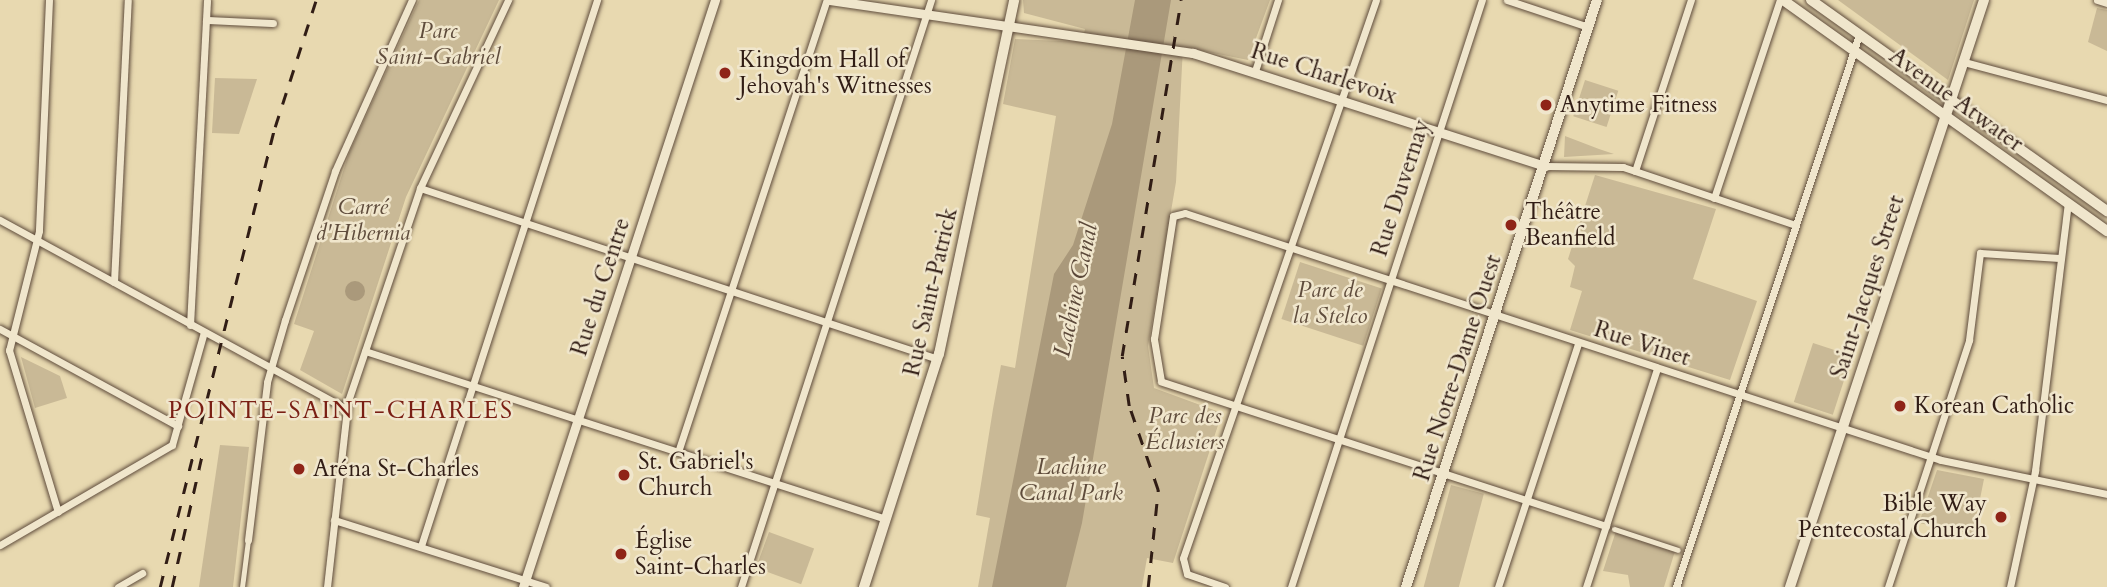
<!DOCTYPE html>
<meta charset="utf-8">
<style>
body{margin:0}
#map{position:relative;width:2107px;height:587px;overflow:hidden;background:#e8d9b0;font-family:Cardo,serif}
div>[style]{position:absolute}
.green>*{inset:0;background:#c9b996;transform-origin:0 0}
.water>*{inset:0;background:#aa997b}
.round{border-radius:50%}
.roads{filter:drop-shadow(0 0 2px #5f4c3c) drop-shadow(0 0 2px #5f4c3c)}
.pedestrian>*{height:5px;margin:-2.5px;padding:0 2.5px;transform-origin:2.5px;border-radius:2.5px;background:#f0e6cc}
.minor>*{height:7px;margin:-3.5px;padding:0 3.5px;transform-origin:3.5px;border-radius:3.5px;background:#f0e6cc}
.tertiary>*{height:9px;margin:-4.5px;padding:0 4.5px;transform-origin:4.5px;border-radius:4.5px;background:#f0e6cc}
.secondary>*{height:10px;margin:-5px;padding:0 5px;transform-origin:5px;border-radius:5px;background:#f0e6cc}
.rail>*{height:2.5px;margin-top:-1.25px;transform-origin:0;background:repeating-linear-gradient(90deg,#311d15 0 12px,transparent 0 24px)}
.dots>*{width:19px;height:19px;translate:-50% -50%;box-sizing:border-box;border:4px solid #f0e6cc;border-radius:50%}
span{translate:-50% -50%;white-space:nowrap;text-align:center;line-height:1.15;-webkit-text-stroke:5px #f0e6cc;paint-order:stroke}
.park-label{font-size:23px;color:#5f4c3c;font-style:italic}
.poi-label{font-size:23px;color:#311d15}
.left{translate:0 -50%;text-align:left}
.right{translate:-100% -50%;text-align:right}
.street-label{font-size:23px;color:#311d15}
.water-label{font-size:24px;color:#5b4839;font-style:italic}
.neighbourhood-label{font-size:24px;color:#7a1f14;letter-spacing:2px}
</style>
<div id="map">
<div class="green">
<i style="clip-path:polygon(419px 0,499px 0,406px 197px,342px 394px,300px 370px,314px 331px,294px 324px,349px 153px)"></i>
<i style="clip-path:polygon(1023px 0,1270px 0,1248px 60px,1183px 47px,1176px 182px,1148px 346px,1154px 388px,1222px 413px,1173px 563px,1147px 558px,1142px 587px,978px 587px,990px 518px,976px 515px,993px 409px,1001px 365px,1015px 368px,1056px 116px,1003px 104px,1015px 39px,1082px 42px,1085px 29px,1024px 13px)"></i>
<i style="clip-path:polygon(1838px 0,1974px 0,1948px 80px)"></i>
<i style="clip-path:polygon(2097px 8px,2107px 10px,2107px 51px,2088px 42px)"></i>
<i style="clip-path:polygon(215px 78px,257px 79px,239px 134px,212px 133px)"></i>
<i style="left:1585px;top:80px;width:35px;height:38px;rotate:18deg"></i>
<i style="clip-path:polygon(1565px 136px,1599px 149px,1614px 154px,1564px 157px)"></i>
<i style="clip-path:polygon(1595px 175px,1716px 209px,1693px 279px,1757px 301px,1730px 380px,1570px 330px,1582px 291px,1570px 287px,1575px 266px,1568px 259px)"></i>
<i style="left:1300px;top:262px;width:86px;height:60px;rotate:18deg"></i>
<i style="left:1813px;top:343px;width:41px;height:62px;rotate:18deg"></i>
<i style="clip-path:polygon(21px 357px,60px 376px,67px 398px,35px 408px)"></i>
<i style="clip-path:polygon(220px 445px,249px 447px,233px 587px,199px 587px)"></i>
<i style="clip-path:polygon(1937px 470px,1984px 479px,1973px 534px,1919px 523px)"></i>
<i style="left:1451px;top:485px;width:34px;height:108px;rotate:15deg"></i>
<i style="clip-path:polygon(1616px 531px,1675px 551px,1664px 587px,1630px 587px,1628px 575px,1603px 571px)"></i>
<i style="left:769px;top:532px;width:48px;height:38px;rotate:20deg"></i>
</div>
<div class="water">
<i style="clip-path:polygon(1135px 0,1171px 0,1082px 523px,1066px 587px,992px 587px,1054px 274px,1073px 245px,1112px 124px)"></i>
<i class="round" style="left:345px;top:281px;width:20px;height:20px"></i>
</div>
<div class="roads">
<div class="pedestrian">
<i style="left:1614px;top:529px;width:67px;rotate:18.2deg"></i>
<i style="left:242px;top:587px;width:47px;rotate:-82.7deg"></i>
</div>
<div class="minor">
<i style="left:49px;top:0;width:231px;rotate:92.5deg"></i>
<i style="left:39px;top:231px;width:123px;rotate:104.1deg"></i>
<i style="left:9px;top:350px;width:169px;rotate:73.2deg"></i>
<i style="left:1507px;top:0;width:85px;rotate:18.4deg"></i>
<i style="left:2097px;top:0;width:10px;rotate:17deg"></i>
<i style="left:206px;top:20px;width:67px;rotate:2.6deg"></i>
<i style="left:1964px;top:62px;width:148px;rotate:14.9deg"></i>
<i style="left:1255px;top:71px;width:75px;rotate:-72.1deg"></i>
<i style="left:1545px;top:166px;width:78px;rotate:0.7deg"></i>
<i style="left:1623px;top:167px;width:182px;rotate:18.6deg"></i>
<i style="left:1635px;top:171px;width:180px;rotate:-71.9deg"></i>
<i style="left:420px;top:188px;width:545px;rotate:18.27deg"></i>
<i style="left:1714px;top:198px;width:209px;rotate:-71.6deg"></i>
<i style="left:0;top:220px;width:394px;rotate:28.6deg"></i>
<i style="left:114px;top:282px;width:282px;rotate:-87.2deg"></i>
<i style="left:190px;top:325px;width:325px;rotate:-87deg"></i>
<i style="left:0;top:329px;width:203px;rotate:28.6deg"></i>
<i style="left:365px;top:351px;width:547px;rotate:17.87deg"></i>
<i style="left:678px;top:452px;width:476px;rotate:-71.8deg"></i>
<i style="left:334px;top:520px;width:222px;rotate:17.5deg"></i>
<i style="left:1606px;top:526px;width:468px;rotate:-162deg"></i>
<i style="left:1161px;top:381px;width:43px;rotate:-99.5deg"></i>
<i style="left:1154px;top:339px;width:124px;rotate:-81.2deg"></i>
<i style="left:1173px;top:216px;width:12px;rotate:-14deg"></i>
<i style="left:1185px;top:213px;width:795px;rotate:18.09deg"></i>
<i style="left:1941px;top:460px;width:169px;rotate:11.6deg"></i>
<i style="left:248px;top:540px;width:159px;rotate:-83.1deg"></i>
<i style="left:267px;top:382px;width:65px;rotate:-73.8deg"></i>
<i style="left:285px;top:320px;width:157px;rotate:-71.4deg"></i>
<i style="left:335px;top:171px;width:188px;rotate:-65.8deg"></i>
<i style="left:0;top:545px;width:199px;rotate:-30.2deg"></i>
<i style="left:172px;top:445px;width:117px;rotate:-74.2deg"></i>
<i style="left:421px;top:546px;width:574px;rotate:-72.13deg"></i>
<i style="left:118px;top:587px;width:28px;rotate:-30deg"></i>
<i style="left:327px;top:587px;width:187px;rotate:-83.6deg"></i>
<i style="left:348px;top:401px;width:225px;rotate:-71.3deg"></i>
<i style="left:420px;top:188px;width:208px;rotate:-64.9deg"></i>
<i style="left:741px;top:587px;width:617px;rotate:-72.06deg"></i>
<i style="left:1225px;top:587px;width:40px;rotate:-161.1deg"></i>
<i style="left:1187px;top:574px;width:16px;rotate:-104deg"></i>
<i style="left:1183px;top:558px;width:590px;rotate:-70.92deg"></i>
<i style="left:1291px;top:587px;width:617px;rotate:-71.98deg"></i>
<i style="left:1498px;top:587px;width:256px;rotate:-71.8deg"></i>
<i style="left:1586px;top:587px;width:229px;rotate:-72deg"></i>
<i style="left:1676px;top:587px;width:582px;rotate:-71.66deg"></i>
<i style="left:1888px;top:587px;width:260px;rotate:-71.8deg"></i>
<i style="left:1969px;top:340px;width:88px;rotate:-82.8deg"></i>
<i style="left:1980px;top:253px;width:80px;rotate:3.6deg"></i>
<i style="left:2010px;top:587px;width:119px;rotate:-77.8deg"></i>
<i style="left:2035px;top:471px;width:269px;rotate:-83deg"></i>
</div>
<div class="tertiary">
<i style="left:829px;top:0;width:368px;rotate:8.3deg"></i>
<i style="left:1193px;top:53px;width:370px;rotate:17.8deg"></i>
<i style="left:523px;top:587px;width:618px;rotate:-71.89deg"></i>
</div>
<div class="secondary">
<i style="left:1783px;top:0;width:398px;rotate:35.5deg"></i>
<i style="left:1811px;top:0;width:364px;rotate:35.5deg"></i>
<i style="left:864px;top:587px;width:245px;rotate:-72.2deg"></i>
<i style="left:939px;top:354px;width:362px;rotate:-78deg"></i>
<i style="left:1406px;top:587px;width:617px;rotate:-71.98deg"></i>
<i style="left:1790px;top:587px;width:618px;rotate:-71.71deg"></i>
</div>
</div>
<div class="rail">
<i style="left:160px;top:587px;width:474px;rotate:-76deg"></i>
<i style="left:275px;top:127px;width:133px;rotate:-72.1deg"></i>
<i style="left:172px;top:587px;width:135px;rotate:-77.2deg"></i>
<i style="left:1148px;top:587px;width:98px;rotate:-84.1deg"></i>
<i style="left:1158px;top:490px;width:89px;rotate:-109deg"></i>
<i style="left:1129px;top:406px;width:50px;rotate:-98deg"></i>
<i style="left:1122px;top:356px;width:361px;rotate:-80.6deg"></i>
</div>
<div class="dots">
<i style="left:725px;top:73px;background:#8f2418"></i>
<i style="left:1546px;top:105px;background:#8f2418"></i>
<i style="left:1511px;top:225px;background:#8f2418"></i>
<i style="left:1900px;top:406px;background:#8f2418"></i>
<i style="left:299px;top:469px;background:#8f2418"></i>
<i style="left:624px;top:475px;background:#8f2418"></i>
<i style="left:2001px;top:517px;background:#8f2418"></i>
<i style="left:621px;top:554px;background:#8f2418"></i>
</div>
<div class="park-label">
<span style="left:438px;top:44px">Parc<br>Saint-Gabriel</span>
<span style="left:363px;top:220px">Carré<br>d'Hibernia</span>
<span style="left:1330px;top:303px">Parc de<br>la Stelco</span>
<span style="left:1185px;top:429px">Parc des<br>Éclusiers</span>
<span style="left:1071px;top:480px">Lachine<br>Canal Park</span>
</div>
<div class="poi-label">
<span class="left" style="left:739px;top:73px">Kingdom Hall of<br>Jehovah's Witnesses</span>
<span class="left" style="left:1560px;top:105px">Anytime Fitness</span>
<span class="left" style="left:1525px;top:225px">Théâtre<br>Beanfield</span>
<span class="left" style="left:1914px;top:406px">Korean Catholic</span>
<span class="left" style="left:638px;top:475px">St. Gabriel's<br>Church</span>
<span class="left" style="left:313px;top:469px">Aréna St-Charles</span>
<span class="right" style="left:1987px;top:517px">Bible Way<br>Pentecostal Church</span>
<span class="left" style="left:635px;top:554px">Église<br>Saint-Charles</span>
</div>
<div class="street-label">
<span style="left:1324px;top:74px;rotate:18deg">Rue Charlevoix</span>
<span style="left:1956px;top:100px;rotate:36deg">Avenue Atwater</span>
<span style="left:1401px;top:188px;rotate:-72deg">Rue Duvernay</span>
<span style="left:601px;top:287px;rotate:-72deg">Rue du Centre</span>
<span style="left:1868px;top:287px;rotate:-72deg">Saint-Jacques Street</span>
<span style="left:931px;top:292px;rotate:-77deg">Rue Saint-Patrick</span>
<span style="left:1642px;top:344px;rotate:18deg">Rue Vinet</span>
<span style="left:1458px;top:368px;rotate:-72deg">Rue Notre-Dame Ouest</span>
</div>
<div class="water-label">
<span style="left:1076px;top:290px;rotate:-78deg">Lachine Canal</span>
</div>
<div class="neighbourhood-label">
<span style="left:341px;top:411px">POINTE-SAINT-CHARLES</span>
</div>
</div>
